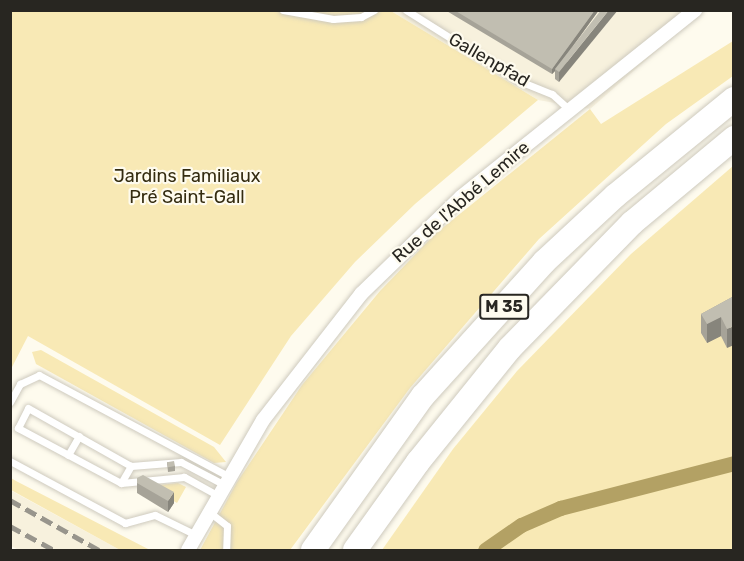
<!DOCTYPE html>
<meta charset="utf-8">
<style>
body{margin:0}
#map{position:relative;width:744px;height:561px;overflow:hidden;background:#fefbee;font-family:Rubik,sans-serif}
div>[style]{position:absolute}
.built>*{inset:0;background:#f7f1dd}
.green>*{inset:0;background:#f8e9b5}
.canal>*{height:15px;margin:-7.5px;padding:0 7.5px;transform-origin:7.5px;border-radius:7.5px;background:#b3a164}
.roads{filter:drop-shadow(0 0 2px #cecabe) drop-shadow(0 0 2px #cecabe)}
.lane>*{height:7px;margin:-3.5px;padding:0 3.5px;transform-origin:3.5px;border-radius:3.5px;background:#fff}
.street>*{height:14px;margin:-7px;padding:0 7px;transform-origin:7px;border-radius:7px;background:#fff}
.highway>*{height:24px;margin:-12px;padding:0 12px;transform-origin:12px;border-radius:12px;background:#fff}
.rail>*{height:4.5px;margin-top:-2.25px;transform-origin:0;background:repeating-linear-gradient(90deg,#98958c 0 12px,transparent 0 18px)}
.wall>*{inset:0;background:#a6a398}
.shaded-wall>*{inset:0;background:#87857c}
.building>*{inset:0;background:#c1beb1;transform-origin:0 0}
span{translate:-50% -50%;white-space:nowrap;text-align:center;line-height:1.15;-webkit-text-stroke:4.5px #fefbee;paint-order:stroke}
.shield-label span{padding:2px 4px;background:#fefbee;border:2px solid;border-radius:4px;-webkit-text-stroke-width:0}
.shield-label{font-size:16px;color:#282621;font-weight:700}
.street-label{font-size:18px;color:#282621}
.park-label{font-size:18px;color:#342c10}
.frame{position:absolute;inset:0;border:12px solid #282621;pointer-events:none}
</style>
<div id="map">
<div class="built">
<i style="clip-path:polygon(391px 11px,702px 11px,590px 109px,538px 100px)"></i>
<i style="clip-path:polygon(10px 490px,120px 550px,19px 550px,11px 546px)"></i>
</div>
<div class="green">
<i style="clip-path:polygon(10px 11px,391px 11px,538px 100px,415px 204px,355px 262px,291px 336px,220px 445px,28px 336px,11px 369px)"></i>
<i style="clip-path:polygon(733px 41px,733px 76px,666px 124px,539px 239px,410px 388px,290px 550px,200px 550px,237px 482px,302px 385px,380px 291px,435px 234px,590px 109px,601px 124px)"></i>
<i style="clip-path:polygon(733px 166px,733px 550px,382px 550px,453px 449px,517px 371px,631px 254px)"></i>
<i style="clip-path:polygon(41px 350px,214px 447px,226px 462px,214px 463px,36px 364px,32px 352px)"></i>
<i style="clip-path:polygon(11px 478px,16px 481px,150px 550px,120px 550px,11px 490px)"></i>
<i style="clip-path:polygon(178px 483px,186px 487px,177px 503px,148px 486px)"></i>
</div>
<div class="canal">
<i style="left:485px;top:550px;width:44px;rotate:-34.8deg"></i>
<i style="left:521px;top:525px;width:43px;rotate:-23.6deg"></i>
<i style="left:560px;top:508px;width:180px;rotate:-14.5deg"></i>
</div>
<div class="roads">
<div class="lane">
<i style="left:283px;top:10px;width:51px;rotate:10.2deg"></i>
<i style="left:333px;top:19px;width:28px;rotate:-4deg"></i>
<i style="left:361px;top:17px;width:15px;rotate:-28deg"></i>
<i style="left:406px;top:10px;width:131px;rotate:32.2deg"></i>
<i style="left:517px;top:80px;width:38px;rotate:22deg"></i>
<i style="left:552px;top:94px;width:24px;rotate:42deg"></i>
<i style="left:10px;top:402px;width:21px;rotate:-61deg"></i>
<i style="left:20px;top:384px;width:21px;rotate:-25deg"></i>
<i style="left:39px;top:375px;width:214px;rotate:28.1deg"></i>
<i style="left:68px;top:455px;width:22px;rotate:-60deg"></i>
<i style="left:10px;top:461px;width:131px;rotate:28.3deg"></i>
<i style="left:125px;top:523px;width:31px;rotate:-15deg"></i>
<i style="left:155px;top:515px;width:46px;rotate:26deg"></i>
<i style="left:121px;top:483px;width:20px;rotate:-60deg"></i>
<i style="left:217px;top:495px;width:38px;rotate:-151deg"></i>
<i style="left:184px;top:477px;width:63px;rotate:174.6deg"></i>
<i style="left:121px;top:483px;width:117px;rotate:-151.9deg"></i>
<i style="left:18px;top:428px;width:22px;rotate:-63deg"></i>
<i style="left:28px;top:408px;width:118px;rotate:29.4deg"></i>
<i style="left:131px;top:466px;width:50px;rotate:-4.6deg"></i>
<i style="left:181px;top:462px;width:47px;rotate:27.6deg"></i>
<i style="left:208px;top:511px;width:24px;rotate:38deg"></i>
<i style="left:227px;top:526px;width:24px;rotate:92deg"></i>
</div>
<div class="street">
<i style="left:188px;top:550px;width:150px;rotate:-60deg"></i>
<i style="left:263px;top:420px;width:160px;rotate:-52.1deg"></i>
<i style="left:361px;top:294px;width:139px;rotate:-44.1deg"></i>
<i style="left:461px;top:197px;width:300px;rotate:-38.6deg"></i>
</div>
<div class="highway">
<i style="left:313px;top:550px;width:189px;rotate:-54.5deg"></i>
<i style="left:423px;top:396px;width:181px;rotate:-47.9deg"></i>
<i style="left:544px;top:262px;width:97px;rotate:-42.9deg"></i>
<i style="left:615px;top:196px;width:154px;rotate:-39.2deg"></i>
<i style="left:355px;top:550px;width:108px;rotate:-54.4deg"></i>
<i style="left:418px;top:462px;width:146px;rotate:-51.1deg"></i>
<i style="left:510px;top:348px;width:175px;rotate:-45.7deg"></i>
<i style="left:632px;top:223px;width:133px;rotate:-39.8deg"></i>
</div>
</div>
<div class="rail">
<i style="left:10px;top:500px;width:102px;rotate:29.3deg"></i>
<i style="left:10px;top:526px;width:50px;rotate:28.6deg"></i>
</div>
<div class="wall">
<i style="clip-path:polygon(445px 10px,599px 10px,574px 45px,559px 82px,555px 79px,555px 71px,552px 74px)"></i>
<i style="clip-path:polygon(734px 296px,727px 348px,721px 336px,707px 343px,701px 333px,701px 314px)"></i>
<i style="clip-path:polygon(167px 462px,175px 466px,175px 471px,168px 472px)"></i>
<i style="clip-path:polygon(137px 478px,174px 503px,168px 512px,137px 493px)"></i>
</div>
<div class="shaded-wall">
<i style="clip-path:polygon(595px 10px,599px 10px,556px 69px,555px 69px,555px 71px,552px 74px,552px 69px)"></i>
<i style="clip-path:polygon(609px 10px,618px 10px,559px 82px,559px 72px)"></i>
<i style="clip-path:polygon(721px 317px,721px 336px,707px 343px,707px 324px)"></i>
<i style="clip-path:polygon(734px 326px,734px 345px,727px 348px,727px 329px)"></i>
<i style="clip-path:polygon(174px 492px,174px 503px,168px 512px,168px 501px)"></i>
</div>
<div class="building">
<i style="clip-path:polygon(454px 10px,595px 10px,552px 69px)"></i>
<i style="clip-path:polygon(601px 10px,609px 10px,559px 72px,555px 69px)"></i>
<i style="clip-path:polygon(734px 296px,734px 326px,727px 329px,721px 317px,707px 324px,701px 314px)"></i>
<i style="left:174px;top:461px;width:5px;height:7px;rotate:79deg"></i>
<i style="clip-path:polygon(143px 475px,174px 492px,168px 501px,137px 483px,137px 478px)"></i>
</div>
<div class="shield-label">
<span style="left:504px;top:307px">M 35</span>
</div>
<div class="street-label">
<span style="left:489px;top:60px;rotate:30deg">Gallenpfad</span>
<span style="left:461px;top:202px;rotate:-41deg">Rue de l'Abbé Lemire</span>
</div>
<div class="park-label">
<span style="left:187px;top:187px">Jardins Familiaux<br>Pré Saint-Gall</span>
</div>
<div class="frame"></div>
</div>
